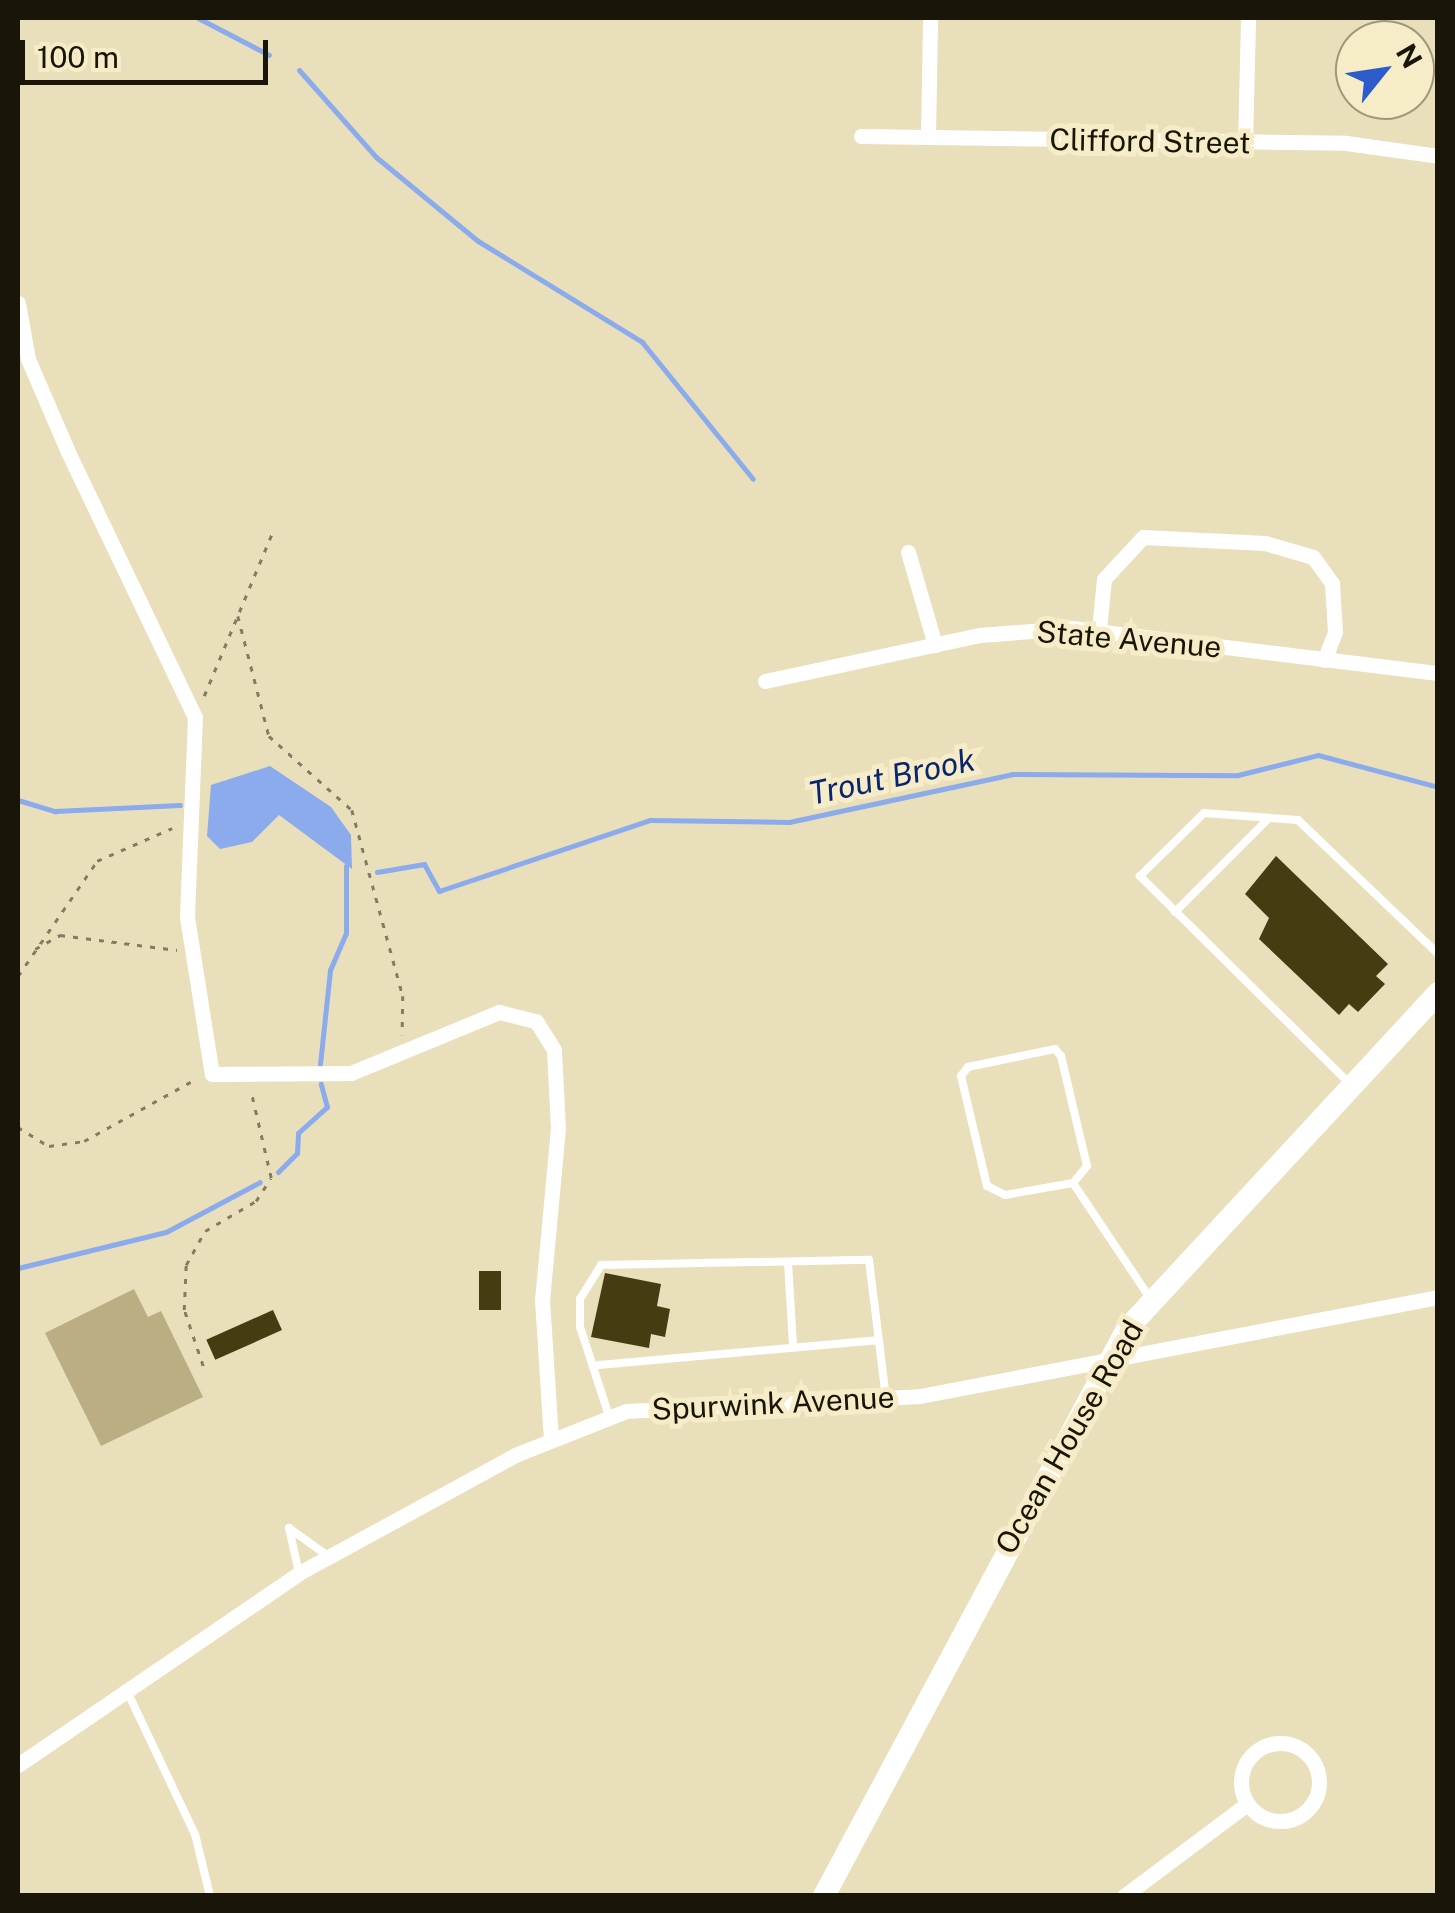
<!DOCTYPE html>
<style>
body{margin:0}
#map{position:relative;width:1455px;height:1913px;overflow:hidden;background:#e9dfbb;font-family:"Public Sans",sans-serif}
div>[style]{position:absolute}
.green>*{inset:0;background:#baae82}
.water>*{inset:0;background:#8babec}
.stream>*{height:5px;margin:-2.5px;padding:0 2.5px;transform-origin:2.5px;border-radius:2.5px;background:#8babec}
.building>*{inset:0;background:#463c12;transform-origin:0 0}
.path>*{height:2.5px;margin-top:-1.25px;transform-origin:0;background:repeating-linear-gradient(90deg,#837c63 0 5px,transparent 0 13px)}
.service>*{height:8px;margin:-4px;padding:0 4px;transform-origin:4px;border-radius:4px;background:#fff}
.minor>*{height:15px;margin:-7.5px;padding:0 7.5px;transform-origin:7.5px;border-radius:7.5px;background:#fff}
.minor>.ring{margin:-7.5px;padding:0;box-sizing:content-box;background:none;border:15px solid #fff;border-radius:50%}
.secondary>*{height:22px;margin:-11px;padding:0 11px;transform-origin:11px;border-radius:11px;background:#fff}
span{translate:-50% -50%;white-space:nowrap;text-align:center;line-height:1.15;-webkit-text-stroke:10px #f6edc8;paint-order:stroke}
.street-label{font-size:30px;color:#191508}
.water-label{font-size:32px;color:#09256e;font-style:italic}
.frame{position:absolute;inset:0;border:20px solid #191508;pointer-events:none}
.north{position:absolute;left:1335px;top:20px;width:100px;height:100px;box-sizing:border-box;background:#f6edc8;border:2px solid #9e977b;border-radius:50%;rotate:60deg;font-size:28px;font-weight:700;line-height:40px;text-align:center;color:#191508}
.north::after{content:'';display:block;margin:auto;width:35px;height:45px;background:#2d5bc9;clip-path:polygon(50% 0,100% 100%,50% 72%,0 100%)}
.scale{position:absolute;left:20px;top:40px;width:248px;height:45px;box-sizing:border-box;border:5px solid #191508;border-top:0;padding-left:12px;font-size:30px;line-height:35px;white-space:nowrap;color:#191508;-webkit-text-stroke:8px #f6edc8;paint-order:stroke}
</style>
<div id="map">
<div class="green">
<i style="clip-path:polygon(134px 1289px,148px 1317px,161px 1311px,203px 1397px,101px 1446px,45px 1333px)"></i>
</div>
<div class="water">
<i style="clip-path:polygon(270px 766px,331px 807px,351px 835px,352px 869px,279px 815px,252px 842px,220px 849px,207px 836px,211px 785px)"></i>
</div>
<div class="stream">
<i style="left:198px;top:18px;width:80px;rotate:27.5deg"></i>
<i style="left:299px;top:70px;width:116px;rotate:48.5deg"></i>
<i style="left:376px;top:157px;width:132px;rotate:39.5deg"></i>
<i style="left:478px;top:241px;width:193px;rotate:31.6deg"></i>
<i style="left:642px;top:342px;width:176px;rotate:51deg"></i>
<i style="left:18px;top:800px;width:39px;rotate:17deg"></i>
<i style="left:55px;top:811px;width:125px;rotate:-2.7deg"></i>
<i style="left:377px;top:872px;width:48px;rotate:-9.7deg"></i>
<i style="left:424px;top:864px;width:31px;rotate:61deg"></i>
<i style="left:439px;top:891px;width:223px;rotate:-18.6deg"></i>
<i style="left:650px;top:820px;width:139px;rotate:0.8deg"></i>
<i style="left:789px;top:822px;width:228px;rotate:-12.1deg"></i>
<i style="left:1012px;top:774px;width:226px;rotate:0.3deg"></i>
<i style="left:1238px;top:775px;width:82px;rotate:-14deg"></i>
<i style="left:1318px;top:755px;width:124px;rotate:14.9deg"></i>
<i style="left:320px;top:1064px;width:95px;rotate:-83.9deg"></i>
<i style="left:330px;top:970px;width:40px;rotate:-66.6deg"></i>
<i style="left:346px;top:933px;width:67px;rotate:-90deg"></i>
<i style="left:278px;top:1172px;width:27px;rotate:-45deg"></i>
<i style="left:297px;top:1153px;width:20px;rotate:-87deg"></i>
<i style="left:298px;top:1133px;width:39px;rotate:-42deg"></i>
<i style="left:327px;top:1107px;width:24px;rotate:-105deg"></i>
<i style="left:18px;top:1268px;width:152px;rotate:-13.7deg"></i>
<i style="left:166px;top:1232px;width:106px;rotate:-28deg"></i>
</div>
<div class="building">
<i style="clip-path:polygon(1276px 856px,1388px 964px,1376px 976px,1385px 984px,1358px 1012px,1349px 1004px,1339px 1015px,1259px 939px,1269px 918px,1245px 894px)"></i>
<i style="left:479px;top:1271px;width:22px;height:39px"></i>
<i style="clip-path:polygon(605px 1273px,661px 1284px,657px 1306px,670px 1309px,665px 1337px,651px 1334px,649px 1348px,591px 1337px)"></i>
<i style="left:273px;top:1310px;width:22px;height:73px;rotate:66deg"></i>
</div>
<div class="path">
<i style="left:238px;top:616px;width:124px;rotate:75.5deg"></i>
<i style="left:269px;top:736px;width:111px;rotate:41.7deg"></i>
<i style="left:352px;top:810px;width:193px;rotate:74.7deg"></i>
<i style="left:403px;top:996px;width:39px;rotate:91deg"></i>
<i style="left:204px;top:696px;width:179px;rotate:-67.3deg"></i>
<i style="left:35px;top:949px;width:29px;rotate:-29deg"></i>
<i style="left:60px;top:935px;width:118px;rotate:7.3deg"></i>
<i style="left:18px;top:976px;width:140px;rotate:-55.5deg"></i>
<i style="left:97px;top:861px;width:82px;rotate:-23.7deg"></i>
<i style="left:18px;top:1127px;width:36px;rotate:32deg"></i>
<i style="left:49px;top:1146px;width:35px;rotate:-8deg"></i>
<i style="left:84px;top:1141px;width:128px;rotate:-29deg"></i>
<i style="left:203px;top:1366px;width:59px;rotate:-108.7deg"></i>
<i style="left:184px;top:1310px;width:45px;rotate:-87.5deg"></i>
<i style="left:186px;top:1265px;width:39px;rotate:-61deg"></i>
<i style="left:205px;top:1231px;width:59px;rotate:-30.5deg"></i>
<i style="left:256px;top:1201px;width:27px;rotate:-57deg"></i>
<i style="left:271px;top:1178px;width:88px;rotate:-103.1deg"></i>
</div>
<div class="service">
<i style="left:1175px;top:912px;width:133px;rotate:-45deg"></i>
<i style="left:1348px;top:1082px;width:293px;rotate:-135.3deg"></i>
<i style="left:1140px;top:876px;width:90px;rotate:-44.5deg"></i>
<i style="left:1204px;top:813px;width:94px;rotate:4.3deg"></i>
<i style="left:1298px;top:820px;width:194px;rotate:43.7deg"></i>
<i style="left:1073px;top:1183px;width:69px;rotate:170deg"></i>
<i style="left:1005px;top:1195px;width:20px;rotate:-153deg"></i>
<i style="left:987px;top:1186px;width:113px;rotate:-103.3deg"></i>
<i style="left:961px;top:1076px;width:11px;rotate:-52deg"></i>
<i style="left:968px;top:1067px;width:89px;rotate:-11.7deg"></i>
<i style="left:1055px;top:1049px;width:9px;rotate:49deg"></i>
<i style="left:1061px;top:1056px;width:113px;rotate:76.7deg"></i>
<i style="left:1087px;top:1166px;width:22px;rotate:129deg"></i>
<i style="left:1073px;top:1183px;width:138px;rotate:56.2deg"></i>
<i style="left:788px;top:1263px;width:81px;rotate:86.5deg"></i>
<i style="left:599px;top:1365px;width:279px;rotate:-5.1deg"></i>
<i style="left:609px;top:1416px;width:94px;rotate:-108deg"></i>
<i style="left:580px;top:1327px;width:28px;rotate:-90deg"></i>
<i style="left:580px;top:1299px;width:40px;rotate:-58deg"></i>
<i style="left:601px;top:1265px;width:268px;rotate:-1.1deg"></i>
<i style="left:869px;top:1260px;width:140px;rotate:83deg"></i>
<i style="left:299px;top:1573px;width:46px;rotate:-102.5deg"></i>
<i style="left:289px;top:1528px;width:48px;rotate:35.7deg"></i>
<i style="left:126px;top:1689px;width:161px;rotate:64.6deg"></i>
<i style="left:195px;top:1834px;width:64px;rotate:76.4deg"></i>
</div>
<div class="minor">
<i style="left:861px;top:136px;width:485px;rotate:0.8deg"></i>
<i style="left:1346px;top:143px;width:93px;rotate:8deg"></i>
<i style="left:928px;top:137px;width:119px;rotate:-89deg"></i>
<i style="left:1245px;top:144px;width:126px;rotate:-88.6deg"></i>
<i style="left:18px;top:303px;width:57px;rotate:79.9deg"></i>
<i style="left:28px;top:359px;width:101px;rotate:66.7deg"></i>
<i style="left:68px;top:452px;width:294px;rotate:64.4deg"></i>
<i style="left:195px;top:717px;width:200px;rotate:92.3deg"></i>
<i style="left:187px;top:917px;width:159px;rotate:81deg"></i>
<i style="left:212px;top:1074px;width:139px;rotate:-0.4deg"></i>
<i style="left:351px;top:1073px;width:160px;rotate:-22.4deg"></i>
<i style="left:499px;top:1012px;width:38px;rotate:14deg"></i>
<i style="left:536px;top:1021px;width:34px;rotate:58deg"></i>
<i style="left:554px;top:1050px;width:78px;rotate:87.1deg"></i>
<i style="left:558px;top:1128px;width:173px;rotate:95.3deg"></i>
<i style="left:542px;top:1300px;width:138px;rotate:86.3deg"></i>
<i style="left:908px;top:552px;width:97px;rotate:73.8deg"></i>
<i style="left:1099px;top:630px;width:51px;rotate:-84.4deg"></i>
<i style="left:1104px;top:579px;width:57px;rotate:-47.1deg"></i>
<i style="left:1143px;top:537px;width:122px;rotate:2.8deg"></i>
<i style="left:1265px;top:543px;width:50px;rotate:16.3deg"></i>
<i style="left:1313px;top:557px;width:32px;rotate:54deg"></i>
<i style="left:1332px;top:583px;width:49px;rotate:86.5deg"></i>
<i style="left:1335px;top:632px;width:30px;rotate:111deg"></i>
<i style="left:765px;top:681px;width:220px;rotate:-12.1deg"></i>
<i style="left:980px;top:635px;width:91px;rotate:-4.4deg"></i>
<i style="left:1071px;top:628px;width:370px;rotate:7deg"></i>
<i class="ring" style="left:1241px;top:1743px;width:63px;height:63px"></i>
<i style="left:18px;top:1765px;width:340px;rotate:-34.3deg"></i>
<i style="left:299px;top:1573px;width:246px;rotate:-28.6deg"></i>
<i style="left:515px;top:1455px;width:119px;rotate:-21.6deg"></i>
<i style="left:626px;top:1411px;width:294px;rotate:-2.9deg"></i>
<i style="left:920px;top:1396px;width:527px;rotate:-10.82deg"></i>
<i style="left:1124px;top:1896px;width:154px;rotate:-36.8deg"></i>
</div>
<div class="secondary">
<i style="left:824px;top:1896px;width:643px;rotate:-61.88deg"></i>
<i style="left:1127px;top:1329px;width:458px;rotate:-47.2deg"></i>
</div>
<div class="street-label">
<span style="left:1150px;top:141px;rotate:1deg">Clifford Street</span>
<span style="left:1129px;top:639px;rotate:5deg">State Avenue</span>
<span style="left:773px;top:1403px;rotate:-3deg">Spurwink Avenue</span>
<span style="left:1069px;top:1437px;rotate:-60deg">Ocean House Road</span>
</div>
<div class="water-label">
<span style="left:892px;top:777px;rotate:-12deg">Trout Brook</span>
</div>
<div class="frame"></div>
<div class="north">N</div>
<div class="scale">100 m</div>
</div>
